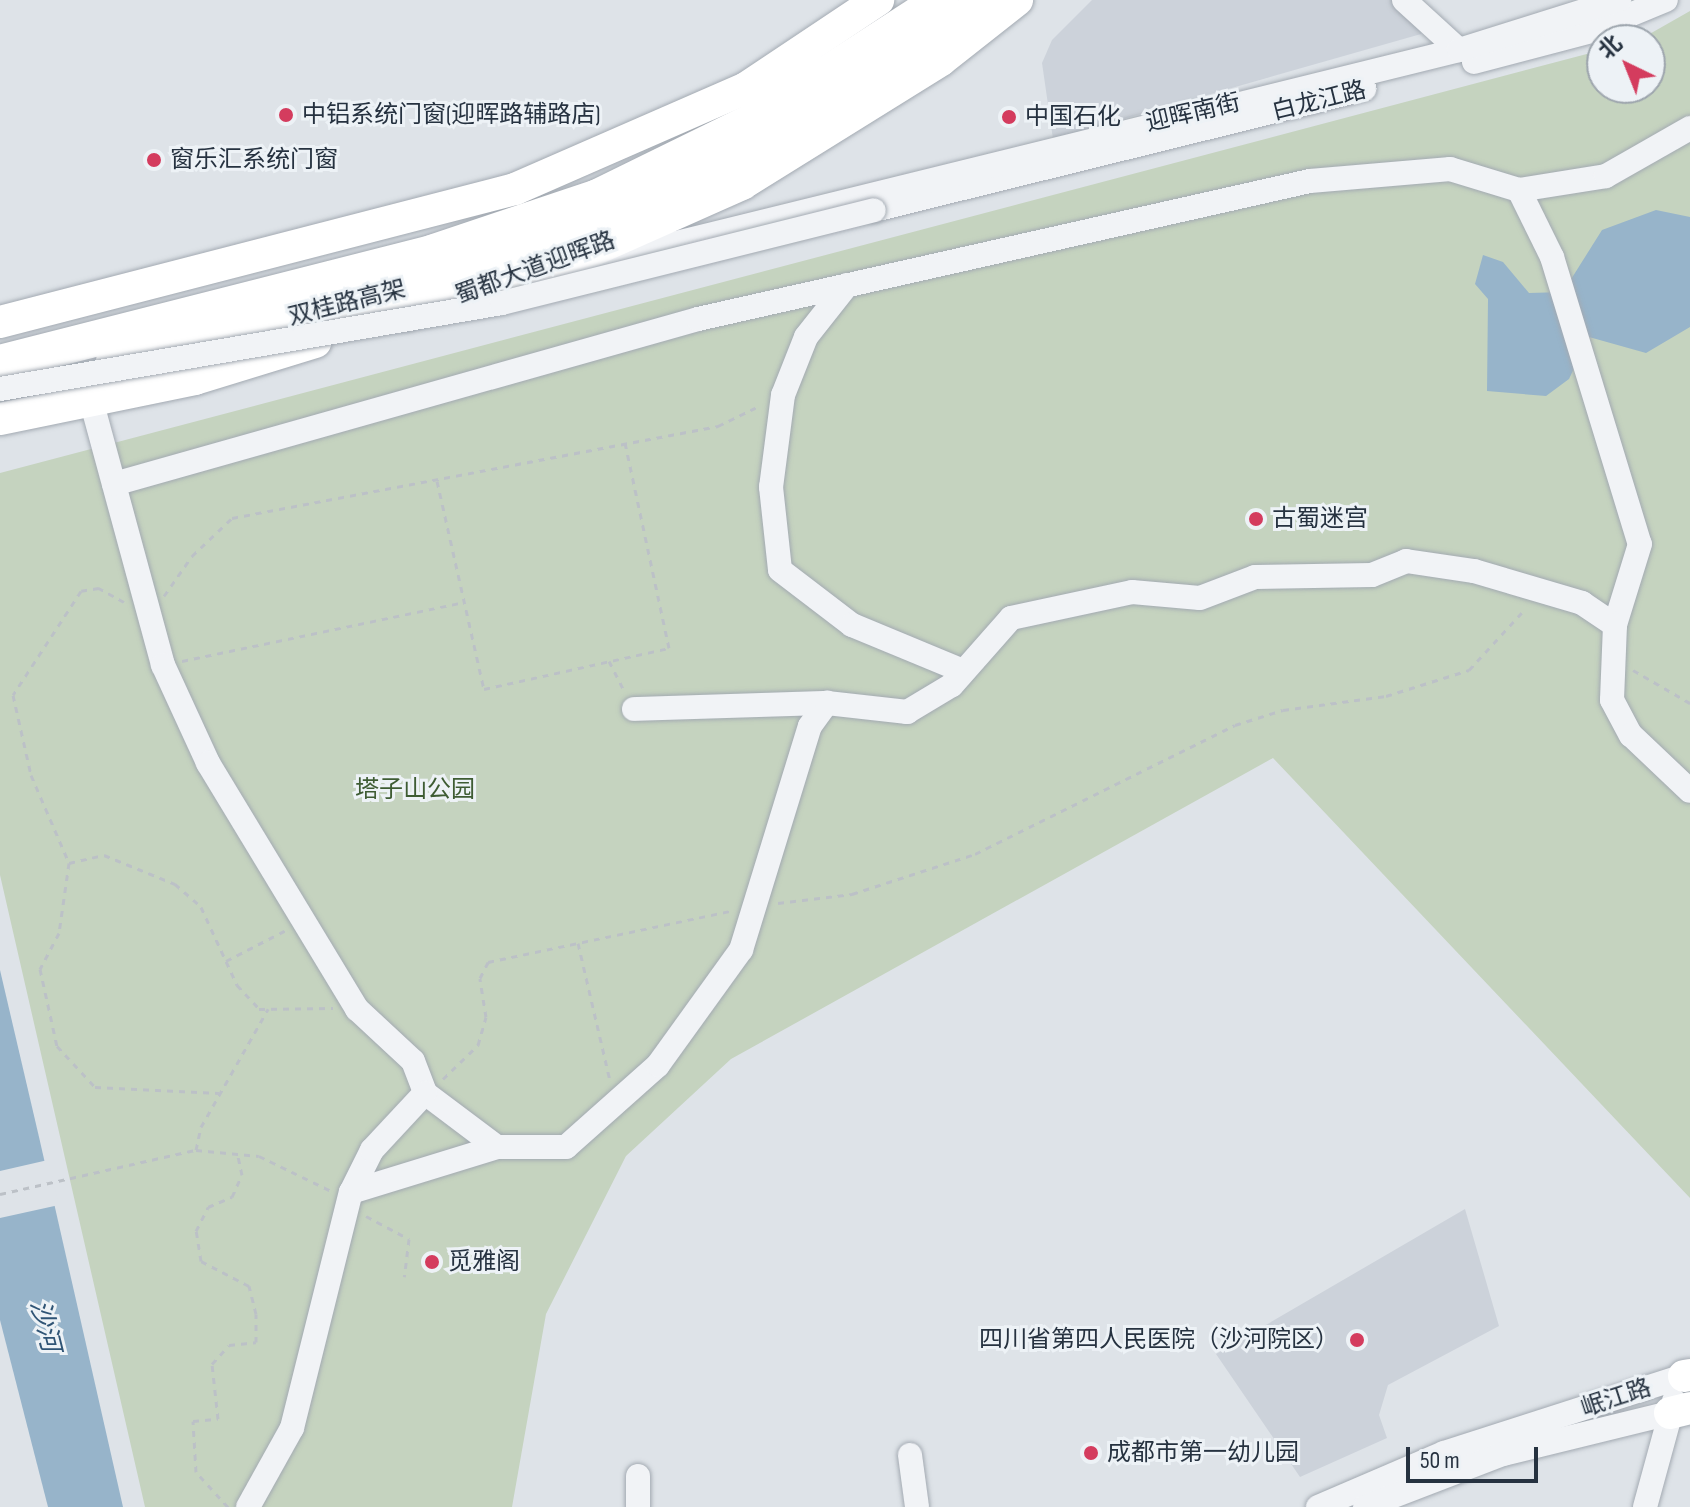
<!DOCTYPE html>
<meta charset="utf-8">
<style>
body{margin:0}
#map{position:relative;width:1690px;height:1507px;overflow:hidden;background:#dee3e8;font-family:"Sofia Sans Condensed","Noto Sans SC",sans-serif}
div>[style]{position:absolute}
.built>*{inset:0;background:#ccd2da}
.green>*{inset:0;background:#c5d3bf}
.water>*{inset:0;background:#97b4ca}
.pier>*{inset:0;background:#dee3e8}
.path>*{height:3px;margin-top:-1.5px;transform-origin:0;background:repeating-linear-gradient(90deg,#bcc1c7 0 6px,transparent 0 12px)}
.roads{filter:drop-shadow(0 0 2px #a3aab2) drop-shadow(0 0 2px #a3aab2)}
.minor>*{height:24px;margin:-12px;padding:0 12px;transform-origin:12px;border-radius:12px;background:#f1f3f6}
.major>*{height:32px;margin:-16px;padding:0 16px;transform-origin:16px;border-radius:16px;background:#fff}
.highway>*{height:36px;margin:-18px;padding:0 18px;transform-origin:18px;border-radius:18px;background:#fff}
.bridges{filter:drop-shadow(0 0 2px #a3aab2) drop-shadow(0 0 2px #a3aab2)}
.minor-bridge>*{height:24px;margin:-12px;padding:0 12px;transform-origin:12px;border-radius:12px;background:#f1f3f6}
.dots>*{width:22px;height:22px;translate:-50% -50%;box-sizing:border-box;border:4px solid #edf2f6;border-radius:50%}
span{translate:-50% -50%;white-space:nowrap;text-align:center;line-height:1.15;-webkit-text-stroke:6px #edf2f6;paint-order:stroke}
.street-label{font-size:24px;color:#263240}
.poi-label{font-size:24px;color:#263240}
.left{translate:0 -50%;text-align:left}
.right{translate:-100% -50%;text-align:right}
.park-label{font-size:24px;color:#3e5c33}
.water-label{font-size:26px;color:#2f5475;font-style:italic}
.north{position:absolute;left:1586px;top:24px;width:80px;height:80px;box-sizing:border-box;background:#edf2f6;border:2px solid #9da5ad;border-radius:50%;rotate:317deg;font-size:22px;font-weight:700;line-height:32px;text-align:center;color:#263240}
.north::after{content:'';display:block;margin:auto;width:28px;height:36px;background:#d43c5e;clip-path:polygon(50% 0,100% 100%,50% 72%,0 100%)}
.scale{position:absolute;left:1406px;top:1447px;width:132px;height:36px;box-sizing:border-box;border:4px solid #263240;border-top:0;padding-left:10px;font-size:24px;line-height:28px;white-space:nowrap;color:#263240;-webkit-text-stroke:6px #edf2f6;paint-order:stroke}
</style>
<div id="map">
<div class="built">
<i style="clip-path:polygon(1092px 0,1410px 0,1428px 16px,1421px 34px,1053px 139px,1042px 63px,1052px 40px)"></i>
<i style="clip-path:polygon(1465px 1209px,1499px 1326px,1388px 1385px,1379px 1415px,1387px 1438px,1300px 1477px,1216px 1354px)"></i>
</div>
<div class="green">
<i style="clip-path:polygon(1690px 11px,1690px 1198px,1273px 758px,731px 1059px,626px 1156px,546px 1314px,512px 1507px,145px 1507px,0 875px,0 473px,1602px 50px,1602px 88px,1650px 88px,1650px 40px,1639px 40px)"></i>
</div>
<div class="water">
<i style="clip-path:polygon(1656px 210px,1690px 217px,1690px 327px,1646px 353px,1589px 337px,1569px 379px,1546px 396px,1487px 391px,1488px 299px,1475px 284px,1483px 255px,1503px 262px,1529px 293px,1563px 292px,1602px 230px)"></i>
<i style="clip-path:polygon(0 970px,39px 1137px,123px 1507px,48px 1507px,0 1320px)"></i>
</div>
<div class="pier">
<i style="clip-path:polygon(48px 1160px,59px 1205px,0 1218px,0 1171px)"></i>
</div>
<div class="path">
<i style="left:437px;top:481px;width:213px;rotate:77.3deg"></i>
<i style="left:484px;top:689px;width:189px;rotate:-12.5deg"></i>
<i style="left:669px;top:648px;width:210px;rotate:-102.1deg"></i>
<i style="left:164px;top:596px;width:49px;rotate:-55deg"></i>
<i style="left:192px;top:556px;width:55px;rotate:-43.5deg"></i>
<i style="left:232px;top:518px;width:495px;rotate:-10.7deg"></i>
<i style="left:718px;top:426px;width:46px;rotate:-26deg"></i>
<i style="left:124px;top:602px;width:29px;rotate:-151deg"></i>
<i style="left:99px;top:588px;width:18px;rotate:171deg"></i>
<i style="left:81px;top:591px;width:124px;rotate:123.2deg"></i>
<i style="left:13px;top:695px;width:82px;rotate:77.3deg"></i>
<i style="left:31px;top:775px;width:96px;rotate:66.6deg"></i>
<i style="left:69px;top:863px;width:36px;rotate:-13deg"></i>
<i style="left:104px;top:855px;width:77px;rotate:22.2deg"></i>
<i style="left:175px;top:884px;width:35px;rotate:41deg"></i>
<i style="left:201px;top:907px;width:86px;rotate:65.2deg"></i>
<i style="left:237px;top:985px;width:33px;rotate:47deg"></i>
<i style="left:259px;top:1009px;width:74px;rotate:-0.8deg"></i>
<i style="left:182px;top:661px;width:288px;rotate:-11.8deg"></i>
<i style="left:609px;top:661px;width:33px;rotate:63deg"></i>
<i style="left:1633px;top:670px;width:66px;rotate:30.1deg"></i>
<i style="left:69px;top:863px;width:71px;rotate:98.1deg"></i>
<i style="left:59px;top:933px;width:41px;rotate:117.8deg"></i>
<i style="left:40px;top:969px;width:79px;rotate:77.6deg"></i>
<i style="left:57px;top:1046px;width:56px;rotate:47.2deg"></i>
<i style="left:95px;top:1087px;width:124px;rotate:2.8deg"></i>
<i style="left:778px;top:903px;width:75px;rotate:-6.9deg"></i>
<i style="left:852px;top:894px;width:129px;rotate:-18deg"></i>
<i style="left:975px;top:854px;width:290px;rotate:-26.4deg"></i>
<i style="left:1235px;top:725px;width:50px;rotate:-17.4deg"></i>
<i style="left:1283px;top:710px;width:104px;rotate:-7.7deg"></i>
<i style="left:1386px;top:696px;width:87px;rotate:-17.4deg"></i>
<i style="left:1469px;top:670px;width:84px;rotate:-47.4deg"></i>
<i style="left:578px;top:943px;width:141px;rotate:76.9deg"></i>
<i style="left:226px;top:961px;width:68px;rotate:-27.3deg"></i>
<i style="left:443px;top:1079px;width:49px;rotate:-44.2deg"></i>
<i style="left:478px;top:1045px;width:29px;rotate:-74deg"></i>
<i style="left:486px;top:1017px;width:39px;rotate:-99deg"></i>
<i style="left:480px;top:978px;width:18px;rotate:-63deg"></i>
<i style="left:488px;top:962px;width:248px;rotate:-11.9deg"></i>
<i style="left:196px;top:1150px;width:24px;rotate:-78deg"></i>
<i style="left:201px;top:1127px;width:136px;rotate:-60.4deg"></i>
<i style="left:0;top:1194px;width:201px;rotate:-12.7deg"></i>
<i style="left:196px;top:1150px;width:63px;rotate:5.4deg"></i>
<i style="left:259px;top:1156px;width:80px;rotate:25.9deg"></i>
<i style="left:366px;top:1216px;width:49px;rotate:28.1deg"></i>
<i style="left:409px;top:1239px;width:38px;rotate:97deg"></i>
<i style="left:228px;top:1507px;width:47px;rotate:-132.4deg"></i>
<i style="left:196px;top:1472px;width:51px;rotate:-93.4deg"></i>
<i style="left:193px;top:1421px;width:25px;rotate:-5deg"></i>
<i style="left:218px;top:1419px;width:55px;rotate:-96.2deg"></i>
<i style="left:212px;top:1364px;width:25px;rotate:-48deg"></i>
<i style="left:229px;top:1345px;width:27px;rotate:-6deg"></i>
<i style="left:256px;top:1342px;width:28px;rotate:-90deg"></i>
<i style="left:256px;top:1314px;width:29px;rotate:-104deg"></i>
<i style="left:249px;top:1286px;width:54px;rotate:-152.5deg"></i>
<i style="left:201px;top:1261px;width:30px;rotate:-99deg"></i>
<i style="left:196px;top:1231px;width:27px;rotate:-63deg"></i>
<i style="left:208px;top:1207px;width:26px;rotate:-23deg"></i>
<i style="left:232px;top:1197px;width:24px;rotate:-66deg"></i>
<i style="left:242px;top:1175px;width:19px;rotate:-102deg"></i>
</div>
<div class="roads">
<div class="minor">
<i style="left:1404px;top:0;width:74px;rotate:42.3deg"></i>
<i style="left:1474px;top:62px;width:121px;rotate:-14.8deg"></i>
<i style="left:1591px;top:31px;width:81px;rotate:-22.5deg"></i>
<i style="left:1519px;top:190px;width:75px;rotate:63.8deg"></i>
<i style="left:1552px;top:257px;width:300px;rotate:73deg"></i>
<i style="left:1640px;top:544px;width:85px;rotate:107.2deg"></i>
<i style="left:874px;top:210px;width:505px;rotate:-13.87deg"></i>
<i style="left:591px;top:257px;width:33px;rotate:-2deg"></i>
<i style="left:624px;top:256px;width:860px;rotate:-13.86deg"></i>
<i style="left:1459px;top:50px;width:168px;rotate:-17.4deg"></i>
<i style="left:847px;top:285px;width:66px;rotate:128.3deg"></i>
<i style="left:806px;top:337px;width:62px;rotate:111.6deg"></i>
<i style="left:783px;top:395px;width:93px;rotate:97.4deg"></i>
<i style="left:771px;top:487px;width:83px;rotate:83.8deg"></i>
<i style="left:780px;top:570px;width:91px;rotate:37.4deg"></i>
<i style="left:852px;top:625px;width:120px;rotate:22.5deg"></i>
<i style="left:91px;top:400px;width:275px;rotate:74.8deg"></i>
<i style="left:163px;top:665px;width:108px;rotate:65.3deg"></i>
<i style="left:208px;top:763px;width:288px;rotate:58.8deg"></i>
<i style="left:357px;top:1009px;width:76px;rotate:42.9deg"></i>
<i style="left:413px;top:1061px;width:34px;rotate:69deg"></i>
<i style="left:425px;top:1093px;width:90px;rotate:36.9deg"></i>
<i style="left:114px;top:484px;width:607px;rotate:-15.78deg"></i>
<i style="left:698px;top:319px;width:627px;rotate:-12.71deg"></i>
<i style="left:1310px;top:181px;width:141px;rotate:-4.9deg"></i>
<i style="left:1450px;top:169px;width:72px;rotate:16.9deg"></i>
<i style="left:1519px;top:190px;width:88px;rotate:-9.1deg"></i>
<i style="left:1606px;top:176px;width:97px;rotate:-29.7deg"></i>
<i style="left:634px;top:709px;width:193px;rotate:-1.8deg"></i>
<i style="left:351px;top:1192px;width:153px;rotate:-17.1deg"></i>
<i style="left:497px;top:1147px;width:69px"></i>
<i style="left:566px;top:1147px;width:123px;rotate:-41.7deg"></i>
<i style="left:658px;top:1065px;width:142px;rotate:-54.2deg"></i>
<i style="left:741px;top:950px;width:234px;rotate:-72.9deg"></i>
<i style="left:810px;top:726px;width:29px;rotate:-54deg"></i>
<i style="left:827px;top:703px;width:81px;rotate:6.4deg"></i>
<i style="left:907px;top:712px;width:52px;rotate:-31deg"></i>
<i style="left:952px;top:685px;width:89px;rotate:-48.6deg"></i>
<i style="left:1011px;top:618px;width:124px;rotate:-12.1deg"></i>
<i style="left:1132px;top:592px;width:68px;rotate:5deg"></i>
<i style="left:1200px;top:598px;width:59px;rotate:-20.9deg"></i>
<i style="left:1255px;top:577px;width:117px;rotate:-1deg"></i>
<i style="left:1372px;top:575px;width:37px;rotate:-22deg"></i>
<i style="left:1406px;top:561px;width:69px;rotate:8.4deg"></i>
<i style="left:1474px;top:571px;width:113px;rotate:16.5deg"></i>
<i style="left:1582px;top:603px;width:40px;rotate:34deg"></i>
<i style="left:1615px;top:625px;width:75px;rotate:92.3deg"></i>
<i style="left:1612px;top:700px;width:40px;rotate:62deg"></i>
<i style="left:1631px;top:735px;width:81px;rotate:43.5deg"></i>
<i style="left:910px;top:1455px;width:52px;rotate:82.3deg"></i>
<i style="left:248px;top:1507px;width:90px;rotate:-60.9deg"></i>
<i style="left:292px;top:1428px;width:243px;rotate:-76deg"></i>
<i style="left:351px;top:1192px;width:47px;rotate:-63.4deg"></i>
<i style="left:372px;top:1150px;width:78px;rotate:-47.1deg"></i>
<i style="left:638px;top:1507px;width:31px;rotate:-90deg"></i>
<i style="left:1318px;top:1507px;width:137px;rotate:-23.2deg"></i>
<i style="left:1444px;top:1453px;width:252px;rotate:-17.8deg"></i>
<i style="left:1365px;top:1507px;width:148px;rotate:-21deg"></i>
<i style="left:1503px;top:1454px;width:172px;rotate:-13.8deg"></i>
<i style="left:1645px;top:1507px;width:110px;rotate:-74.7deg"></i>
</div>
<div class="major">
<i style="left:405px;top:314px;width:182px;rotate:-18.2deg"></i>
<i style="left:578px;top:257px;width:180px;rotate:-24deg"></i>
<i style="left:742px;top:184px;width:234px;rotate:-31.9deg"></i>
<i style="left:941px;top:60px;width:97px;rotate:-38.3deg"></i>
<i style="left:0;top:322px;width:532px;rotate:-14.48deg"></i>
<i style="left:515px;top:189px;width:252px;rotate:-23.6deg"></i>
<i style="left:746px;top:88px;width:159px;rotate:-33.7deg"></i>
<i style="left:0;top:419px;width:199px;rotate:-11.6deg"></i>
<i style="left:195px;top:379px;width:126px;rotate:-17.1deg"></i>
<i style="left:1684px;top:1376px;width:6px;rotate:-9deg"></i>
<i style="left:1670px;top:1413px;width:21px;rotate:-14deg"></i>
</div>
<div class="highway">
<i style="left:114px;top:361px;width:394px;rotate:-14.2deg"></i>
<i style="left:496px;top:264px;width:119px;rotate:-19.7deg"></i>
<i style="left:608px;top:224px;width:180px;rotate:-26.7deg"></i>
<i style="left:769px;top:143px;width:196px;rotate:-31.7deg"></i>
<i style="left:936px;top:40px;width:66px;rotate:-37.6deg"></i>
<i style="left:0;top:363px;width:448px;rotate:-14.3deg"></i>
<i style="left:434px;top:252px;width:173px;rotate:-18.5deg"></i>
<i style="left:598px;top:197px;width:177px;rotate:-26.1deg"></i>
<i style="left:757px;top:119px;width:219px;rotate:-32.9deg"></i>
</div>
</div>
<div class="bridges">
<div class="minor-bridge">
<i style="left:0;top:389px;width:509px;rotate:-9.72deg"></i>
<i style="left:502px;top:303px;width:383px;rotate:-14deg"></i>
</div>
</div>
<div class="dots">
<i style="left:286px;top:115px;background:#d43c5e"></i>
<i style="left:1009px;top:117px;background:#d43c5e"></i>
<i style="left:154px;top:160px;background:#d43c5e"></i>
<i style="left:1256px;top:519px;background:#d43c5e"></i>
<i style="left:432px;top:1262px;background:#d43c5e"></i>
<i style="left:1357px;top:1340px;background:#d43c5e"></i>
<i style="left:1091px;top:1453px;background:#d43c5e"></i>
</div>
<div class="street-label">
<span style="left:1319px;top:101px;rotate:-14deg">白龙江路</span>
<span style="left:1193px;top:113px;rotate:-13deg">迎晖南街</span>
<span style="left:535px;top:268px;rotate:-20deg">蜀都大道迎晖路</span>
<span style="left:347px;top:303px;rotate:-14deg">双桂路高架</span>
<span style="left:1616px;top:1398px;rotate:-18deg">岷江路</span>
</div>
<div class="poi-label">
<span class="left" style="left:302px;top:115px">中铝系统门窗(迎晖路辅路店)</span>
<span class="left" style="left:1025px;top:117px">中国石化</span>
<span class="left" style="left:170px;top:160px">窗乐汇系统门窗</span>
<span class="left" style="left:1272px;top:519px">古蜀迷宫</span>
<span class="left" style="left:448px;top:1262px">觅雅阁</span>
<span class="right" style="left:1339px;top:1340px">四川省第四人民医院（沙河院区）</span>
<span class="left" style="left:1107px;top:1453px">成都市第一幼儿园</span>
</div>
<div class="park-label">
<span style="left:415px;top:790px">塔子山公园</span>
</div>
<div class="water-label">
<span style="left:44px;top:1326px;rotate:76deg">沙河</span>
</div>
<div class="north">北</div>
<div class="scale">50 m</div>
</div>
